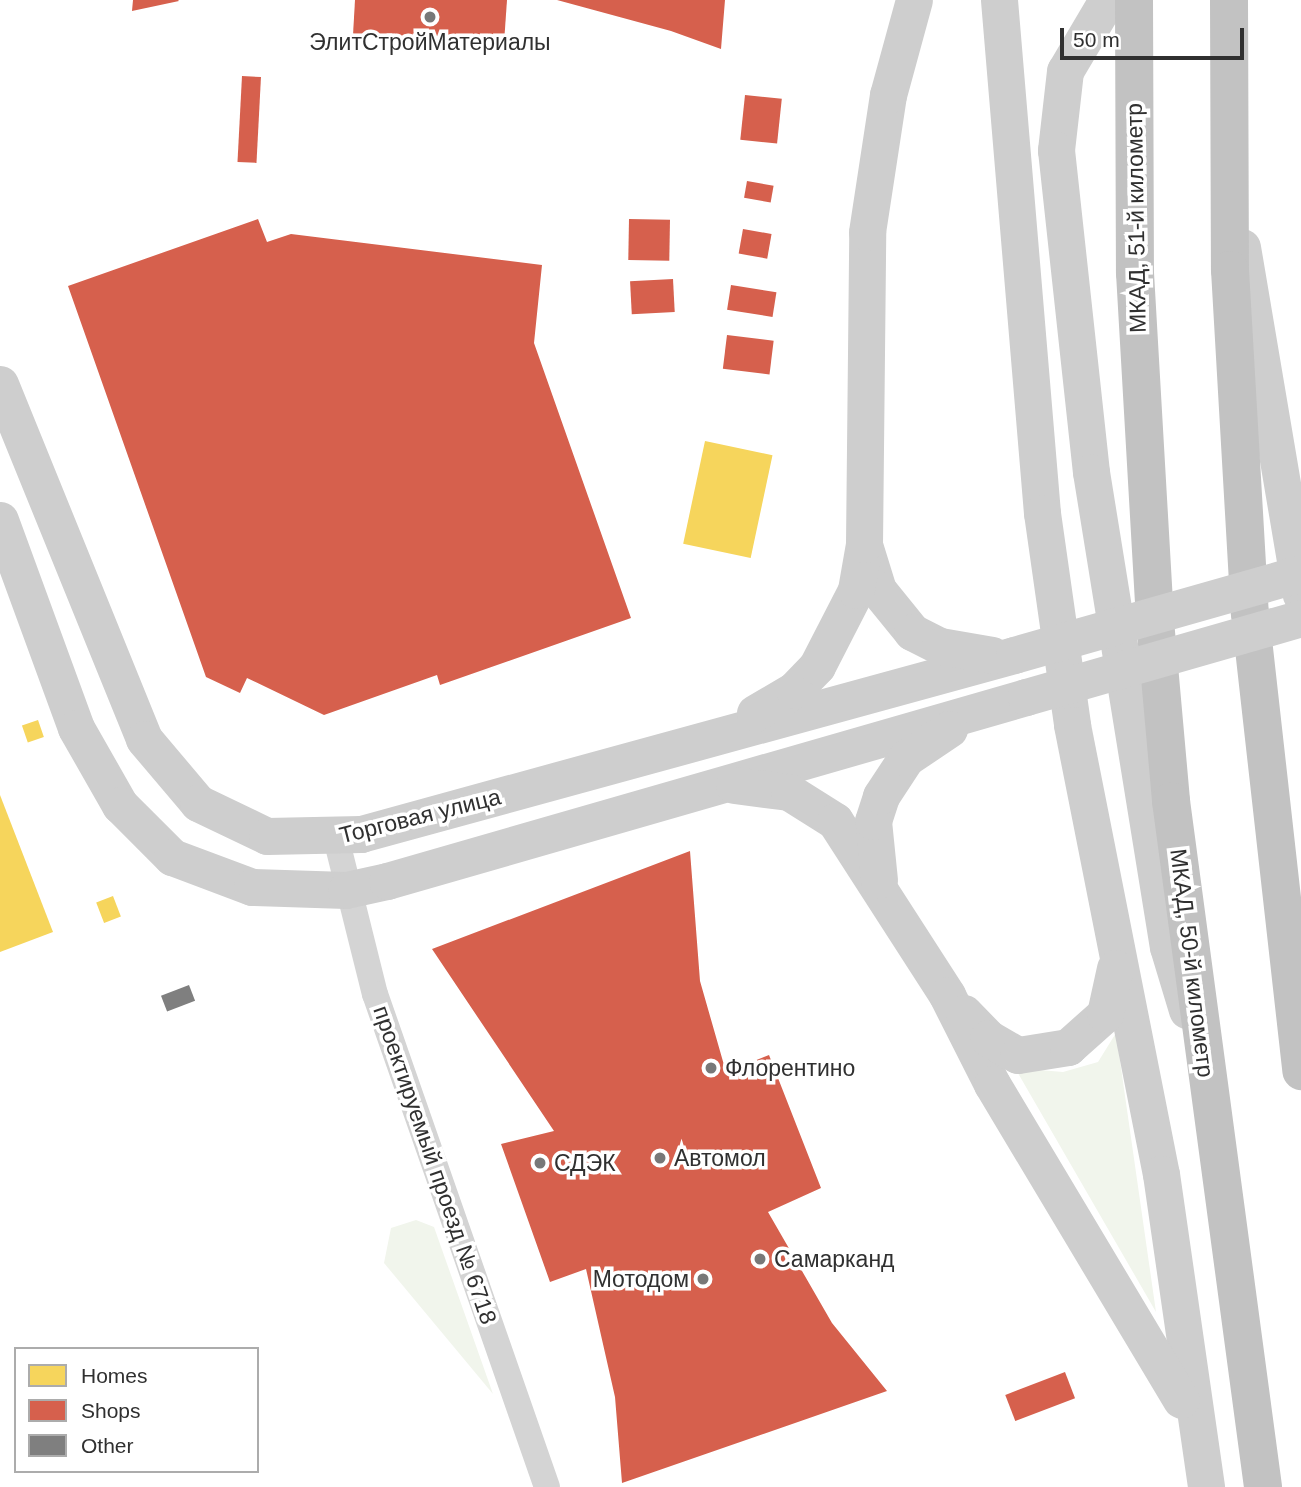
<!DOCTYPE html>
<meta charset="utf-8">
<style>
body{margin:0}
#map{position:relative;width:1301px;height:1487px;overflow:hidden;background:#fff;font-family:Arial,sans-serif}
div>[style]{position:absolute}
.green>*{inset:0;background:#f1f5ec}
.homes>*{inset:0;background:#f6d55c;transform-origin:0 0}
.shops>*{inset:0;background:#d6604d;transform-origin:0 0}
.building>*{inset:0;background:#7f7f7f;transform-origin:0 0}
.street>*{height:26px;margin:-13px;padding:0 13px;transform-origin:13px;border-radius:13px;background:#d4d4d4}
.secondary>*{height:37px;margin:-18.5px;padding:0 18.5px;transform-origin:18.5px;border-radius:18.5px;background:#cecece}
.highway>*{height:38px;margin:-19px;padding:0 19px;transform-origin:19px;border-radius:19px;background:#c2c2c2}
.secondary-bridge>*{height:37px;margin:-18.5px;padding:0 18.5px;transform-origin:18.5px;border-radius:18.5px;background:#cecece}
.dots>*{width:19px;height:19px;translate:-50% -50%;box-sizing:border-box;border:4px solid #fff;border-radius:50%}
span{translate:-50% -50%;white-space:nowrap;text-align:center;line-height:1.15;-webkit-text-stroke:7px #fff;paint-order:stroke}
.poi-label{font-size:23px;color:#303030}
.left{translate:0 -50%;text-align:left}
.right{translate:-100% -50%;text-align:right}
.street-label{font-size:23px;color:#303030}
.legend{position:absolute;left:14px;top:1347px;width:245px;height:126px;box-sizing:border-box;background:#fff;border:2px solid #acacac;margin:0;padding:9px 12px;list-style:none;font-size:21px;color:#303030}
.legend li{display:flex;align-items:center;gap:14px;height:35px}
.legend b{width:35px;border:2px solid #acacac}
.scale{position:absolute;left:1060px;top:28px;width:184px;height:32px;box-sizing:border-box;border:4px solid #303030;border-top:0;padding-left:9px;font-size:21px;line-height:24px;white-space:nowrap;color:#303030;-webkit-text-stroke:5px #fff;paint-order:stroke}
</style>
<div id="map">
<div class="green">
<i style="clip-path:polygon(1116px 1033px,1156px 1312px,1015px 1068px,1063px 1072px,1098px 1062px)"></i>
<i style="clip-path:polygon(416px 1220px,434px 1227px,493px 1394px,384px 1263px,391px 1228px)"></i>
</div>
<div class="homes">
<i style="left:705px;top:441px;width:69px;height:105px;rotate:12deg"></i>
<i style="left:38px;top:720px;width:18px;height:17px;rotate:71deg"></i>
<i style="clip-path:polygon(0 795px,53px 932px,0 952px)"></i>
<i style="left:113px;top:896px;width:22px;height:18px;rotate:69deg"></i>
</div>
<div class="shops">
<i style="clip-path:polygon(133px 0,178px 0,179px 1px,132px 11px)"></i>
<i style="clip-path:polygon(355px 0,507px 0,504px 43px,353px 35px)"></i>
<i style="clip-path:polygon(557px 0,725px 0,721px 49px,671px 31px)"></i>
<i style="left:242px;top:76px;width:19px;height:86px;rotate:3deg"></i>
<i style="left:745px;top:95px;width:37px;height:45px;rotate:6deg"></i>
<i style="left:747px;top:181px;width:27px;height:17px;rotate:10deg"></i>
<i style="clip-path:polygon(258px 219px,267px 242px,291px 234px,542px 265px,534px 343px,631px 618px,440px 685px,437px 675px,324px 715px,247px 678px,240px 693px,206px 677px,68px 286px)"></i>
<i style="left:629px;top:219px;width:41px;height:41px;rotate:1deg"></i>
<i style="left:743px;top:229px;width:29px;height:25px;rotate:10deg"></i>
<i style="left:673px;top:279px;width:33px;height:43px;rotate:87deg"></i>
<i style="left:731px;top:285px;width:46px;height:25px;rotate:9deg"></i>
<i style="left:727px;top:335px;width:47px;height:34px;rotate:7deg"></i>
<i style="clip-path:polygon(690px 851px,700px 981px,726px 1072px,769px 1055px,821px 1188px,768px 1212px,832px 1323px,887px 1391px,622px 1483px,615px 1397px,586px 1269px,550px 1282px,501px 1144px,554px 1131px,432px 949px)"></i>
<i style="left:1065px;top:1372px;width:28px;height:64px;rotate:69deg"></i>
</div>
<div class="building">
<i style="left:189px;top:985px;width:17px;height:30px;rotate:69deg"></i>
</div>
<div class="street">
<i style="left:336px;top:838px;width:161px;rotate:76deg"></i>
<i style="left:375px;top:994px;width:522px;rotate:70.77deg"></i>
</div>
<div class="secondary">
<i style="left:999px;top:0;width:515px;rotate:85.21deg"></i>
<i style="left:1042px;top:513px;width:214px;rotate:81.9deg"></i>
<i style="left:1072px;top:725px;width:458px;rotate:78.8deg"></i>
<i style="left:1161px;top:1174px;width:316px;rotate:81.8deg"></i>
<i style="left:1107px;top:0;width:82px;rotate:120.6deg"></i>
<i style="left:1065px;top:71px;width:80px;rotate:96.5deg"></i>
<i style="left:1056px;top:150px;width:324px;rotate:83.8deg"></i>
<i style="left:1091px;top:472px;width:481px;rotate:80.8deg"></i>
<i style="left:1168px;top:947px;width:66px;rotate:73.2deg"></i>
<i style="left:1242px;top:247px;width:352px;rotate:80.4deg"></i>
<i style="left:0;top:384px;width:383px;rotate:67.9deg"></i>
<i style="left:144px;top:739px;width:84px;rotate:49.8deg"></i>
<i style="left:198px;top:803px;width:76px;rotate:25.6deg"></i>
<i style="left:267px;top:836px;width:94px;rotate:-1.2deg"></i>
<i style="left:361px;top:834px;width:677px;rotate:-15.33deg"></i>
<i style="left:0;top:520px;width:221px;rotate:69.9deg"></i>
<i style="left:76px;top:728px;width:89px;rotate:60.3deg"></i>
<i style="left:120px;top:805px;width:74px;rotate:45deg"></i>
<i style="left:172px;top:857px;width:85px;rotate:20.6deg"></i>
<i style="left:252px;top:887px;width:94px;rotate:1.8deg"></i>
<i style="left:346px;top:890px;width:42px;rotate:-12.4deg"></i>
<i style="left:387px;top:881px;width:665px;rotate:-16.06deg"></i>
<i style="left:865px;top:548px;width:44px;rotate:72.8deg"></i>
<i style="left:878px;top:590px;width:54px;rotate:51deg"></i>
<i style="left:912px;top:632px;width:31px;rotate:27deg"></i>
<i style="left:940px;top:646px;width:53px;rotate:9.8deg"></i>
<i style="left:755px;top:713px;width:45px;rotate:-30.5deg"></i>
<i style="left:794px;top:690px;width:33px;rotate:-46deg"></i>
<i style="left:817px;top:666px;width:85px;rotate:-62.8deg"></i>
<i style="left:856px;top:590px;width:47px;rotate:-80.1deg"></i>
<i style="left:864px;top:544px;width:312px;rotate:-89.4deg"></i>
<i style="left:867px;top:232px;width:139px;rotate:-81.3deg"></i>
<i style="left:888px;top:95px;width:98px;rotate:-74.7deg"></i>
<i style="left:734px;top:785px;width:55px;rotate:7.3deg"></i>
<i style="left:789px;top:792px;width:54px;rotate:32.2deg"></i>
<i style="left:835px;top:821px;width:207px;rotate:57.2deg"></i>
<i style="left:947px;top:995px;width:100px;rotate:63.2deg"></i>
<i style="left:992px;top:1084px;width:368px;rotate:59.1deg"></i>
<i style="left:879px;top:880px;width:59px;rotate:-95.8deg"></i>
<i style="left:873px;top:821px;width:26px;rotate:-72deg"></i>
<i style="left:881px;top:796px;width:45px;rotate:-56.7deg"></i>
<i style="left:906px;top:758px;width:52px;rotate:-34deg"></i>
<i style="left:964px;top:1013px;width:35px;rotate:46deg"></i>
<i style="left:988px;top:1038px;width:34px;rotate:30deg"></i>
<i style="left:1018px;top:1055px;width:51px;rotate:-9.1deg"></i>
<i style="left:1068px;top:1047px;width:50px;rotate:-41.7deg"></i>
<i style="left:1105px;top:1014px;width:47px;rotate:-77.7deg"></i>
</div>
<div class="highway">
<i style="left:1134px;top:0;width:273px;rotate:89.8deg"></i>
<i style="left:1135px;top:273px;width:349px;rotate:86.7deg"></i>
<i style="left:1155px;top:621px;width:181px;rotate:84.9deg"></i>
<i style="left:1171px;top:801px;width:692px;rotate:82.36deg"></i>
<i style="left:1229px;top:0;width:270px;rotate:89.8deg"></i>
<i style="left:1230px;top:270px;width:344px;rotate:86.7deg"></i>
<i style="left:1250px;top:613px;width:461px;rotate:83.6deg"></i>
</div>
<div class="secondary-bridge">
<i style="left:1014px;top:655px;width:298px;rotate:-15.9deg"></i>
<i style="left:1026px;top:697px;width:286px;rotate:-16deg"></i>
</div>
<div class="dots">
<i style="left:430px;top:17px;background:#787878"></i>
<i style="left:711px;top:1068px;background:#787878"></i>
<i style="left:660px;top:1158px;background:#787878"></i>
<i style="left:540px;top:1163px;background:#787878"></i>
<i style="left:760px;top:1259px;background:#787878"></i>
<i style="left:703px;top:1279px;background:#787878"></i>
</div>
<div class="poi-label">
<span style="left:430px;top:42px">ЭлитСтройМатериалы</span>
<span class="left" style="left:725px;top:1068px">Флорентино</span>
<span class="left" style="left:674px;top:1158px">Автомол</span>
<span class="left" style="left:554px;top:1163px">СДЭК</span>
<span class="left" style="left:774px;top:1259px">Самарканд</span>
<span class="right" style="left:689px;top:1279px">Мотодом</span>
</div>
<div class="street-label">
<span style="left:1136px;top:218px;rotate:-91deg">МКАД, 51-й километр</span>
<span style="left:420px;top:816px;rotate:-14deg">Торговая улица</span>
<span style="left:1192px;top:963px;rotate:83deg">МКАД, 50-й километр</span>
<span style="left:435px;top:1165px;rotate:71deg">проектируемый проезд № 6718</span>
</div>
<ul class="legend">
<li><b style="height:19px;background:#f6d55c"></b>Homes</li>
<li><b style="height:19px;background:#d6604d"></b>Shops</li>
<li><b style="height:19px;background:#7f7f7f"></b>Other</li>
</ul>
<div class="scale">50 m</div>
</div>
